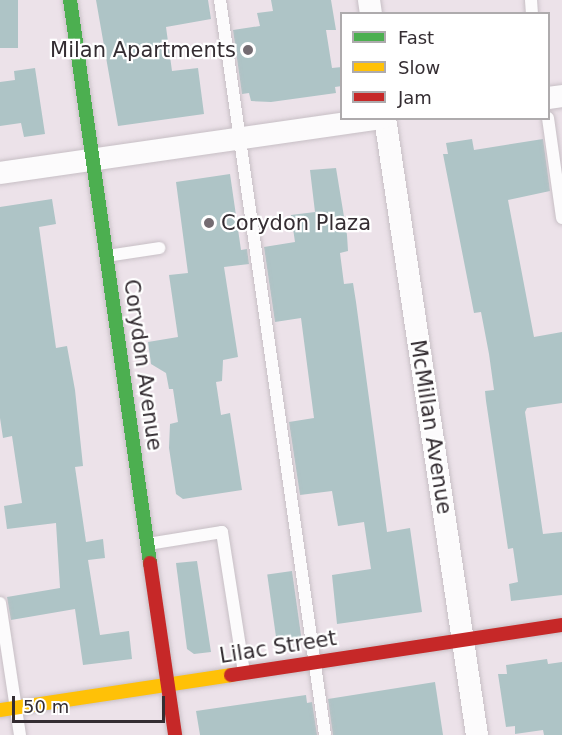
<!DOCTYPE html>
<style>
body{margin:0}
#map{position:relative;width:562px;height:735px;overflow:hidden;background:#ece2e9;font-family:"DejaVu Sans",sans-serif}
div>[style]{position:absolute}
.building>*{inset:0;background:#aec4c6;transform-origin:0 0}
.roads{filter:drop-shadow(0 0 2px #c7bfc5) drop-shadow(0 0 2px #c7bfc5)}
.lane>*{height:12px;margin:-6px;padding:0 6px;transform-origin:6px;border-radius:6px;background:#fcfbfc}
.street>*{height:22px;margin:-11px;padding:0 11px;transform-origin:11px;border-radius:11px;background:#fcfbfc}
.fast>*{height:14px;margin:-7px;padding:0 7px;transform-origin:7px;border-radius:7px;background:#4caf50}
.slow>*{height:14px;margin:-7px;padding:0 7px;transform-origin:7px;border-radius:7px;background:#ffc107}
.jam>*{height:14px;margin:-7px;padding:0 7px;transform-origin:7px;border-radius:7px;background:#c62828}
.dots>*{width:16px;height:16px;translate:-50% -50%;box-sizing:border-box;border:3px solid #fff;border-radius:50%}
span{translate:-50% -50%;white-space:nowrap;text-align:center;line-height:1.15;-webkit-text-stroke:4.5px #fff;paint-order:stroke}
.poi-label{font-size:21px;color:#342d32}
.right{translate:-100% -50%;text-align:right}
.left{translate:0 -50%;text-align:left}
.street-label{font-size:21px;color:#342d32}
.legend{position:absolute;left:340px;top:12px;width:210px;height:108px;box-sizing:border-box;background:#fff;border:2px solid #aeabad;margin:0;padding:8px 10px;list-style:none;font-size:18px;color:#342d32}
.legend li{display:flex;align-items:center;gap:12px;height:30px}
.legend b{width:30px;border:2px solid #aeabad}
.scale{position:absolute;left:12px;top:696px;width:153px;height:27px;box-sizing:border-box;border:3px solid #342d32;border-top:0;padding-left:8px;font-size:18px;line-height:21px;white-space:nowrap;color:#342d32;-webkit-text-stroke:4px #fff;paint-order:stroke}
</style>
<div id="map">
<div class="building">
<i style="left:0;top:0;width:18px;height:48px"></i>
<i style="clip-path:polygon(96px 0,208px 0,211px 19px,166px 27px,172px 71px,198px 68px,204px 114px,118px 126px)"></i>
<i style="clip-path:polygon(271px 0,331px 0,336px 30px,326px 30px,332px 68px,342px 67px,342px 86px,335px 87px,336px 93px,271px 102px,251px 101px,249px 93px,242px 94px,233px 30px,260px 26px,257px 13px,273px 11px)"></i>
<i style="clip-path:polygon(35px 68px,45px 134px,24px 137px,21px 123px,0 126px,0 82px,15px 80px,14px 71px)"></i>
<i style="clip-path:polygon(472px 139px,474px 150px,543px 139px,550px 191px,508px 200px,534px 337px,562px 332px,562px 403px,527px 408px,525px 412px,543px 534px,562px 532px,562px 595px,511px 601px,509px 584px,518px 582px,513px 548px,508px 549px,486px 401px,485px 391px,494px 390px,489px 354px,481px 312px,474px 313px,443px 154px,448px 154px,446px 143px)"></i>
<i style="clip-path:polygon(336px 168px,347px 235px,348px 251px,340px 253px,344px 284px,353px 283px,356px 302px,387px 532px,410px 528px,422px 612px,337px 624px,332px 575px,371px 569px,364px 522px,338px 526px,332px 491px,300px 495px,289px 422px,314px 418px,301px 318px,275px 322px,264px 247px,295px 242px,291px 215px,315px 212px,310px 170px)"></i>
<i style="clip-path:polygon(230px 174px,241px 250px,247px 249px,249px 264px,224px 267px,238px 357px,223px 360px,222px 381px,216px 382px,221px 415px,230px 413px,242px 490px,183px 499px,176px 494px,169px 448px,170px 424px,178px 422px,173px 389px,169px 389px,166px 373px,151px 364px,148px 342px,178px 337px,169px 275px,188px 273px,176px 182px)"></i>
<i style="clip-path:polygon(52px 199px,56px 224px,39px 227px,56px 348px,67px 346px,75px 390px,83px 466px,75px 467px,86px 542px,103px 539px,105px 558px,88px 560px,100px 635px,129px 631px,132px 659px,83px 665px,75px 609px,11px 620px,7px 597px,60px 588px,56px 523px,7px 529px,4px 506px,22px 503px,12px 436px,3px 438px,0 418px,0 207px)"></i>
<i style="clip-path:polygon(197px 561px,211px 652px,194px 654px,187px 649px,176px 563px)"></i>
<i style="left:292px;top:571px;width:67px;height:25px;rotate:82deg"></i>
<i style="clip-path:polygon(547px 659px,548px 664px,562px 662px,562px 735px,544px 735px,543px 730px,515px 734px,515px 726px,506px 727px,498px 674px,507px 674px,506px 665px)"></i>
<i style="clip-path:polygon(435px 682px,443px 735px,333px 735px,328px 699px)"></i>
<i style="clip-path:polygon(306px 695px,307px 703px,312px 702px,317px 735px,200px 735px,196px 711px)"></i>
</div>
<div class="roads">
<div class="lane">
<i style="left:220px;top:0;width:742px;rotate:81.87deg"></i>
<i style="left:531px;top:0;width:14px;rotate:86deg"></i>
<i style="left:548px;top:118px;width:101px;rotate:82deg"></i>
<i style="left:107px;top:256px;width:53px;rotate:-8.7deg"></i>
<i style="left:148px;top:544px;width:75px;rotate:-9.2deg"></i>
<i style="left:222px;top:532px;width:142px;rotate:81.1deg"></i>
<i style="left:0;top:603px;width:134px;rotate:81.4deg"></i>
</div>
<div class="street">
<i style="left:369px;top:0;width:14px;rotate:82deg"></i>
<i style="left:548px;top:98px;width:14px;rotate:-8deg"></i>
<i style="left:385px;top:118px;width:624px;rotate:81.52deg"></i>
<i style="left:0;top:173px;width:386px;rotate:-8.2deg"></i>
</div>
<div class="fast">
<i style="left:70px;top:0;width:569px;rotate:81.91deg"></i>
</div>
<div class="slow">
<i style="left:0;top:710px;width:234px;rotate:-8.6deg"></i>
</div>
<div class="jam">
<i style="left:150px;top:563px;width:174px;rotate:81.7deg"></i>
<i style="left:231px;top:675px;width:335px;rotate:-8.6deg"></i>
</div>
</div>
<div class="dots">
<i style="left:248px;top:50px;background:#746c72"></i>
<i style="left:209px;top:223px;background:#746c72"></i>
</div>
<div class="poi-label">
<span class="right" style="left:236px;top:50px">Milan Apartments</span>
<span class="left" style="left:221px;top:223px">Corydon Plaza</span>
</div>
<div class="street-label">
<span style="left:143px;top:365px;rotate:82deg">Corydon Avenue</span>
<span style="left:431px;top:427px;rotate:81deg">McMillan Avenue</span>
<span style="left:278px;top:647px;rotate:-9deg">Lilac Street</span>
</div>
<ul class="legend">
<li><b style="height:8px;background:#4caf50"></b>Fast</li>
<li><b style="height:8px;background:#ffc107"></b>Slow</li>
<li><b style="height:8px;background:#c62828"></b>Jam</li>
</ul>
<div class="scale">50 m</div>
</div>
